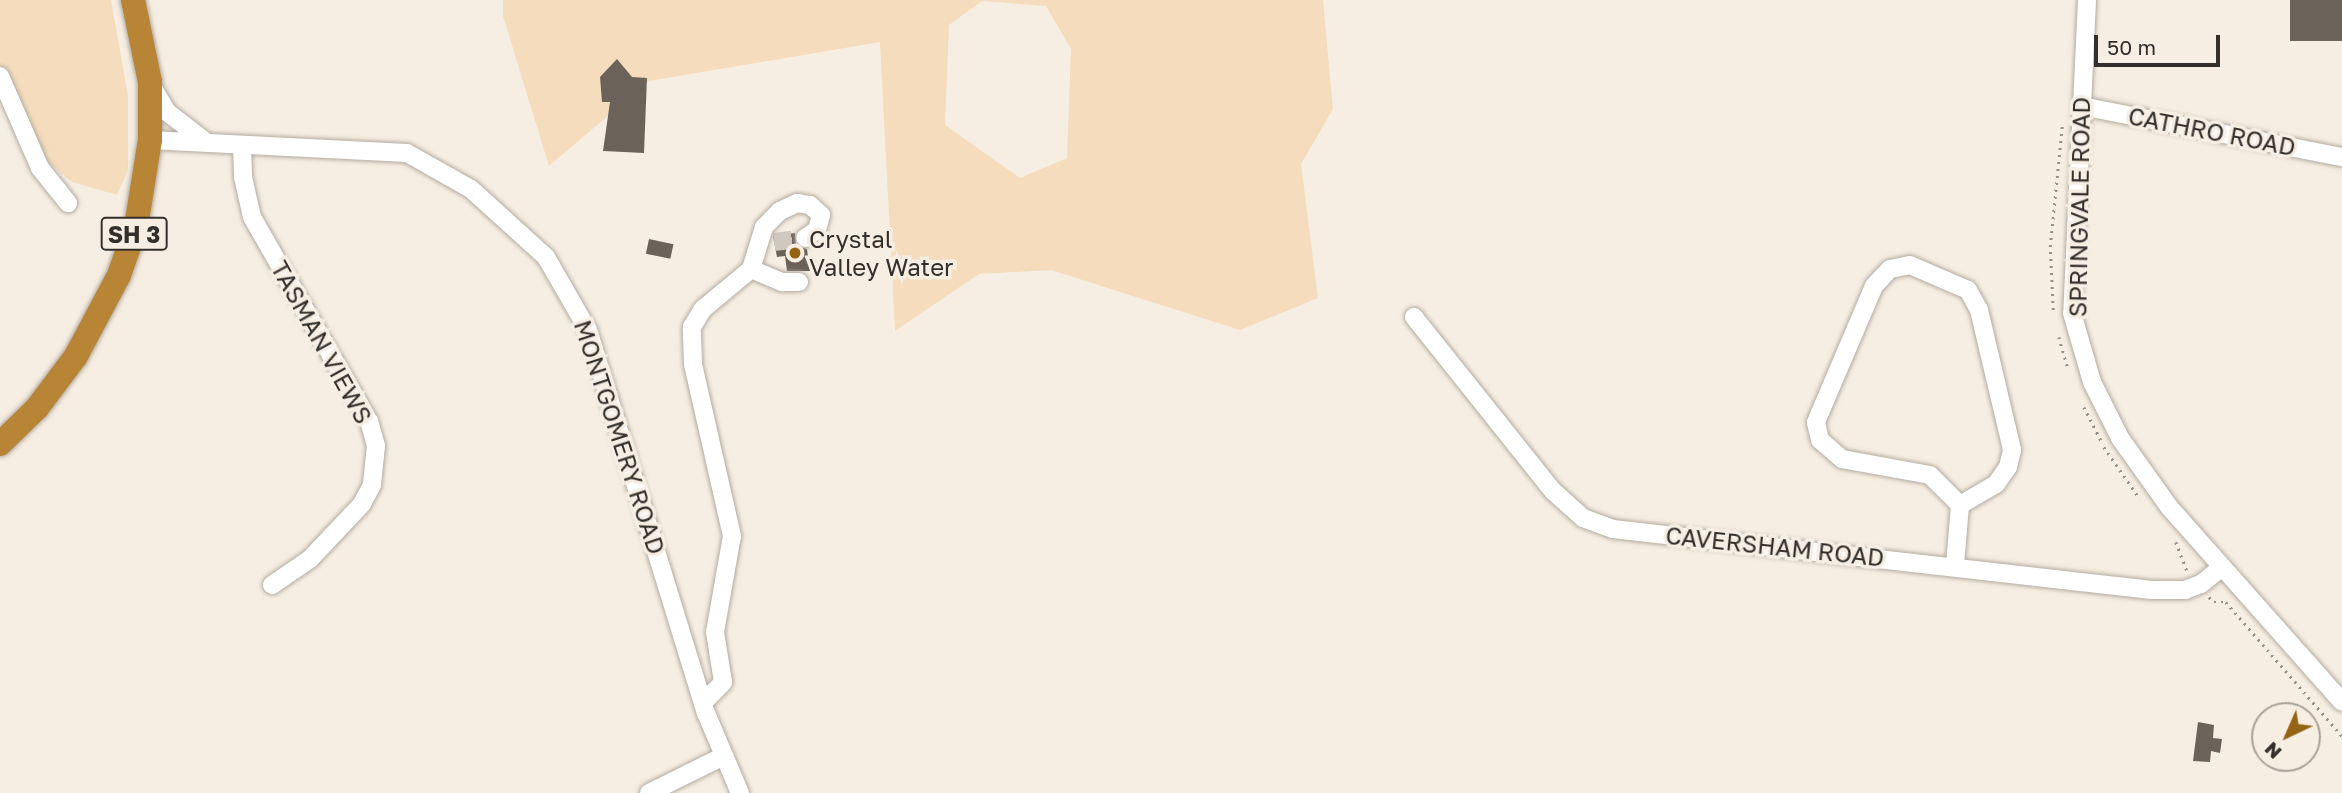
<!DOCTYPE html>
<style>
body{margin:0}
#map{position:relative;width:2342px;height:793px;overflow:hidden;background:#f7eee3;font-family:"Golos Text",sans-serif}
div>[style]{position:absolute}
.green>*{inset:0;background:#f4dcbd}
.building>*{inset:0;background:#6b6359;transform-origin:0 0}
.minor-tunnel>*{height:18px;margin-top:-9px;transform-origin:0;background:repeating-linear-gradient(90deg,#d0c8be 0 18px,transparent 0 27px)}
.path>*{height:2.5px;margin-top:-1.25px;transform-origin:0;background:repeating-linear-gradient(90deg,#958f88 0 2px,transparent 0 7px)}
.roads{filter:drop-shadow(0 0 2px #b3aba0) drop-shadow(0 0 2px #b3aba0)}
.minor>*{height:18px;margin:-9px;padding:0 9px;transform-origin:9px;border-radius:9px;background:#fff}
.highway>*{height:24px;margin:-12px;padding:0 12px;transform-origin:12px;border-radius:12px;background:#b88436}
.dots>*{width:19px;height:19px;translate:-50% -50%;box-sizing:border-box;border:4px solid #f7eee3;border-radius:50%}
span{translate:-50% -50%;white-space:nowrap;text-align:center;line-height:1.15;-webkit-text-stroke:7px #f7eee3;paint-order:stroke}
.shield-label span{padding:2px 5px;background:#f7eee3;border:2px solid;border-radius:5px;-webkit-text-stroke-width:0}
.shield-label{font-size:23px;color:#33302c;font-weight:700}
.street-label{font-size:24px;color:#33302c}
.poi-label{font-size:24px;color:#33302c}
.left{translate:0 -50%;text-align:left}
.north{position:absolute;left:2251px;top:702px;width:70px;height:70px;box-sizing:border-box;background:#f7eee3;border:2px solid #a9a29a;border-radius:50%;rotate:224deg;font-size:19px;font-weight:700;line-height:28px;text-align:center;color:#33302c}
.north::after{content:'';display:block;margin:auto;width:24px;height:32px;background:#946414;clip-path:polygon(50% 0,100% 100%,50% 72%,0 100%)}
.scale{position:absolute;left:2094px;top:35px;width:126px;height:32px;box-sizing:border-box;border:4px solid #33302c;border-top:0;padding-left:9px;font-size:21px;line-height:24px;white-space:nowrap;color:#33302c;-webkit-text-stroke:5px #f7eee3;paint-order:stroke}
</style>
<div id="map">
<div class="green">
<i style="clip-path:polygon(0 0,111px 0,128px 96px,128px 170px,117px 195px,72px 182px,48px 162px,0 65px)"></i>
<i style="clip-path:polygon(evenodd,503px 0,1323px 0,1333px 109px,1301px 164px,1318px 298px,1240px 330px,1051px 270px,979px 274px,895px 331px,880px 42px,649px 81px,549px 166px,503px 16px,503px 0,982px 1px,1046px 6px,1071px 49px,1067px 158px,1020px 178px,945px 125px,949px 25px,982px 1px)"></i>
</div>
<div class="building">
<i style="left:2290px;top:0;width:52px;height:41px"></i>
<i style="clip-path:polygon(617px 59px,632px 77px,647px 78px,644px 153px,603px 151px,610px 102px,602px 102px,600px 77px)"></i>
<i style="clip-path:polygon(795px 233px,796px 245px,807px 249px,810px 271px,787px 271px,785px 256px,777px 257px,773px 236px)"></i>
<i style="left:649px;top:239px;width:25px;height:15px;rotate:12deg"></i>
<i style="clip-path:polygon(2198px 722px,2214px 725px,2213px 738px,2222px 739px,2220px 753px,2211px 751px,2210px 762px,2193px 761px)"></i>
</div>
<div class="minor-tunnel">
<i style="left:774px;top:242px;width:31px;rotate:-7deg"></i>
</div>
<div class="path">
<i style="left:2053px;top:310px;width:63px;rotate:-92.7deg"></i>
<i style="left:2050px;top:247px;width:122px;rotate:-84.3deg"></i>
<i style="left:2059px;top:337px;width:32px;rotate:74deg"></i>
<i style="left:2084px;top:407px;width:38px;rotate:63deg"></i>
<i style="left:2104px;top:447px;width:63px;rotate:55.3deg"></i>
<i style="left:2176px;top:542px;width:31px;rotate:69deg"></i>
<i style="left:2209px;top:597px;width:7px;rotate:45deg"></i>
<i style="left:2214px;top:602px;width:12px"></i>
<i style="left:2226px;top:602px;width:177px;rotate:49.1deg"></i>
</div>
<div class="roads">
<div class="minor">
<i style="left:2087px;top:0;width:313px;rotate:92.7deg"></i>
<i style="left:2072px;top:313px;width:72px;rotate:73.8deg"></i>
<i style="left:2092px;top:382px;width:63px;rotate:63.4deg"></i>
<i style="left:2120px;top:438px;width:86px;rotate:54.5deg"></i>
<i style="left:2170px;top:508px;width:259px;rotate:48.4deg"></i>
<i style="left:0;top:76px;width:100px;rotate:66.5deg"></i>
<i style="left:40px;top:168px;width:45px;rotate:51.3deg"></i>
<i style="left:151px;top:85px;width:31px;rotate:59deg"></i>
<i style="left:167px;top:112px;width:49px;rotate:37.6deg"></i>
<i style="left:2081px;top:106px;width:266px;rotate:11.1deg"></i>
<i style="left:150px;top:140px;width:257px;rotate:2.9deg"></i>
<i style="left:407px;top:153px;width:73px;rotate:29.4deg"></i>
<i style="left:471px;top:189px;width:101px;rotate:42.2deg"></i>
<i style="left:546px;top:257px;width:84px;rotate:60.1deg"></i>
<i style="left:588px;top:330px;width:401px;rotate:72.9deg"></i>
<i style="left:706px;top:713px;width:87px;rotate:67deg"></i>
<i style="left:242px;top:145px;width:32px;rotate:88deg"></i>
<i style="left:243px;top:177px;width:41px;rotate:77.3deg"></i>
<i style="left:252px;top:217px;width:235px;rotate:60.2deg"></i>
<i style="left:369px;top:421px;width:26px;rotate:74deg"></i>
<i style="left:376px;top:446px;width:39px;rotate:96deg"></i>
<i style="left:372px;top:485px;width:21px;rotate:118deg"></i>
<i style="left:362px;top:504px;width:76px;rotate:133.4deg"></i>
<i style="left:310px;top:559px;width:46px;rotate:145.6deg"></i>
<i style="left:751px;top:269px;width:34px;rotate:23deg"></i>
<i style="left:782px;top:282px;width:17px"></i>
<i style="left:1414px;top:317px;width:223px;rotate:51.4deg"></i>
<i style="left:1553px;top:491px;width:40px;rotate:42deg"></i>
<i style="left:1583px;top:518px;width:32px;rotate:20deg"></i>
<i style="left:1613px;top:529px;width:542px;rotate:6.46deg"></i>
<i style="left:2152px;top:590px;width:33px"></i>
<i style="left:2185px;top:590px;width:17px;rotate:-21deg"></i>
<i style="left:2201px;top:584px;width:27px;rotate:-39deg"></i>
<i style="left:1955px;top:565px;width:60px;rotate:-85.2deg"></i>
<i style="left:1960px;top:505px;width:42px;rotate:-135deg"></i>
<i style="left:1930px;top:475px;width:89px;rotate:-169.7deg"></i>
<i style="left:1842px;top:459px;width:29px;rotate:-139deg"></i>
<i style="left:1820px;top:440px;width:18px;rotate:-103deg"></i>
<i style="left:1816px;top:422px;width:148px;rotate:-66.9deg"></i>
<i style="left:1874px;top:286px;width:23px;rotate:-47deg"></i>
<i style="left:1890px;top:269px;width:20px;rotate:-11deg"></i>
<i style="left:1910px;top:265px;width:63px;rotate:23.3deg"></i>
<i style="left:1968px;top:290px;width:23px;rotate:61deg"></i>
<i style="left:1979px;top:310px;width:144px;rotate:76.7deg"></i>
<i style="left:2012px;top:450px;width:17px;rotate:103deg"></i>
<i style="left:2008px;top:467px;width:21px;rotate:125deg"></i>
<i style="left:1996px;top:484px;width:42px;rotate:149.7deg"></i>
<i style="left:703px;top:703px;width:29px;rotate:-46deg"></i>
<i style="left:723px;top:682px;width:51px;rotate:-99.1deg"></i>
<i style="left:715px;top:632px;width:97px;rotate:-80deg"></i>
<i style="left:732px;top:536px;width:176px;rotate:-102.8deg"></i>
<i style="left:693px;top:364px;width:37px;rotate:-92deg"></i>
<i style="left:692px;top:327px;width:21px;rotate:-59deg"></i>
<i style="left:703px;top:309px;width:62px;rotate:-39.8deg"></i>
<i style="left:751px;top:269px;width:44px;rotate:-72.8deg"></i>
<i style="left:764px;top:227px;width:23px;rotate:-45deg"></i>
<i style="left:780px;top:211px;width:19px;rotate:-25deg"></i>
<i style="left:797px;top:203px;width:13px;rotate:9deg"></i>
<i style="left:810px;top:205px;width:15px;rotate:42deg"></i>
<i style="left:821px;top:215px;width:16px;rotate:105deg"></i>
<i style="left:817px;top:230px;width:14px;rotate:146deg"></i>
<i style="left:649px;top:793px;width:81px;rotate:-26.3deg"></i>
</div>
<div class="highway">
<i style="left:0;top:444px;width:52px;rotate:-44.2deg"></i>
<i style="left:37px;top:408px;width:65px;rotate:-53.1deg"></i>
<i style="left:76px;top:356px;width:92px;rotate:-62deg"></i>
<i style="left:119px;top:275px;width:51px;rotate:-70.5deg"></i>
<i style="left:136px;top:227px;width:88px;rotate:-80.9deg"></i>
<i style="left:150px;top:140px;width:58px;rotate:-90deg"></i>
<i style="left:150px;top:82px;width:84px;rotate:-101.7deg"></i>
</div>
</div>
<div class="dots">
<i style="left:795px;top:253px;background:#946414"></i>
</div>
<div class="shield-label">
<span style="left:134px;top:234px">SH 3</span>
</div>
<div class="street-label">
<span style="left:2212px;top:131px;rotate:11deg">CATHRO ROAD</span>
<span style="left:2079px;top:207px;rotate:-89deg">SPRINGVALE ROAD</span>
<span style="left:322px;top:342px;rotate:61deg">TASMAN VIEWS</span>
<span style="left:620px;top:437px;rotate:72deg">MONTGOMERY ROAD</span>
<span style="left:1775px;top:546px;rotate:6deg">CAVERSHAM ROAD</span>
</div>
<div class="poi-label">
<span class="left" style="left:809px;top:253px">Crystal<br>Valley Water</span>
</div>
<div class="north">N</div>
<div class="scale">50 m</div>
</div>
